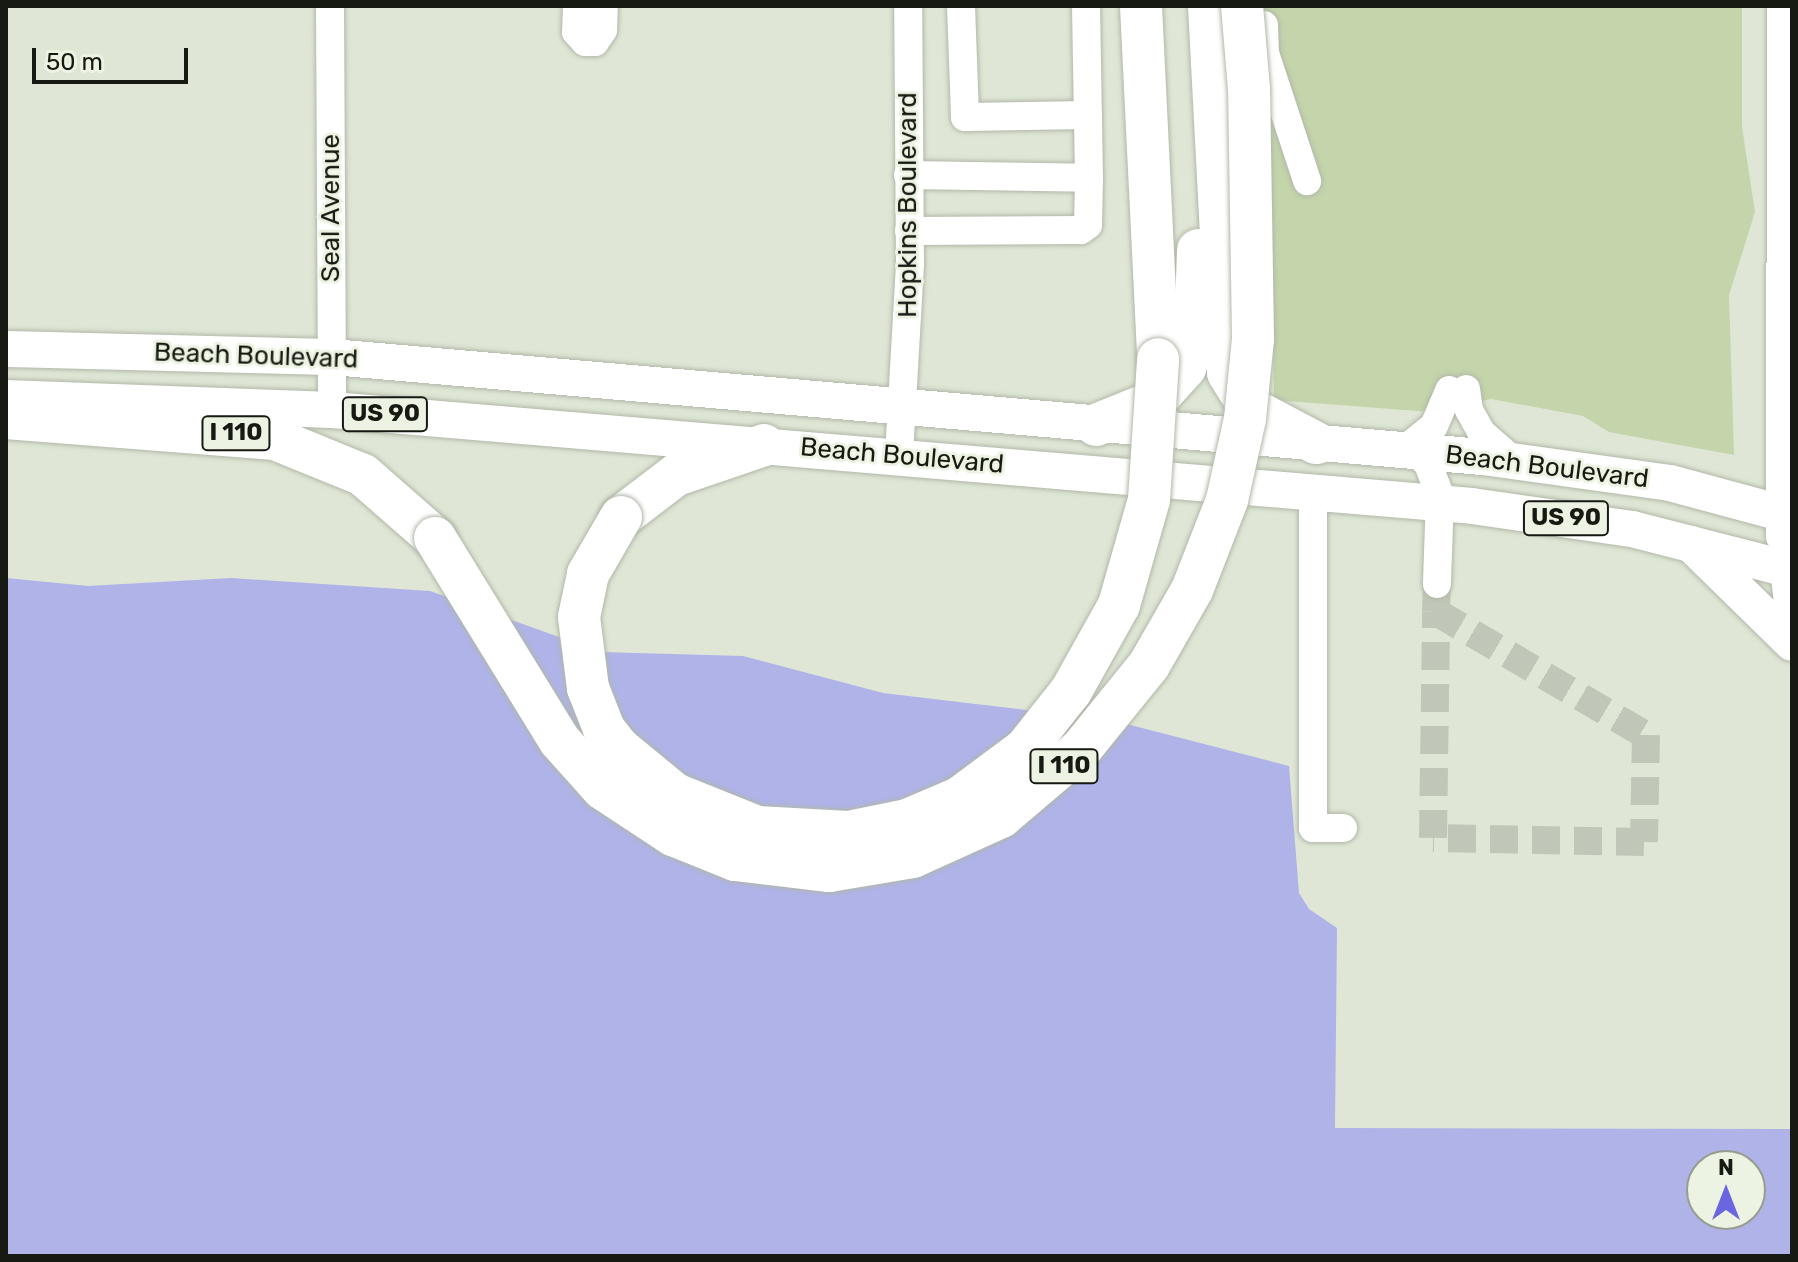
<!DOCTYPE html>
<style>
body{margin:0}
#map{position:relative;width:1798px;height:1262px;overflow:hidden;background:#dfe6d5;font-family:Rubik,sans-serif}
div>[style]{position:absolute}
.green>*{inset:0;background:#c4d4ab}
.water>*{inset:0;background:#afb3e8}
.minor-tunnel>*{height:28px;margin-top:-14px;transform-origin:0;background:repeating-linear-gradient(90deg,#c1c7b8 0 28px,transparent 0 42px)}
.roads{filter:drop-shadow(0 0 2px #b1b8a8) drop-shadow(0 0 2px #b1b8a8)}
.minor>*{height:28px;margin:-14px;padding:0 14px;transform-origin:14px;border-radius:14px;background:#fff}
.major>*{height:36px;margin:-18px;padding:0 18px;transform-origin:18px;border-radius:18px;background:#fff}
.highway>*{height:42px;margin:-21px;padding:0 21px;transform-origin:21px;border-radius:21px;background:#fff}
.bridges{filter:drop-shadow(0 0 2px #b1b8a8) drop-shadow(0 0 2px #b1b8a8)}
.highway-bridge>*{height:42px;margin:-21px;padding:0 21px;transform-origin:21px;border-radius:21px;background:#fff}
span{translate:-50% -50%;white-space:nowrap;text-align:center;line-height:1.15;-webkit-text-stroke:6px #ecf3e2;paint-order:stroke}
.shield-label span{padding:2px 6px;background:#ecf3e2;border:2px solid;border-radius:6px;-webkit-text-stroke-width:0}
.shield-label{font-size:24px;color:#171913;font-weight:700}
.street-label{font-size:26px;color:#171913}
.frame{position:absolute;inset:0;border:8px solid #171913;pointer-events:none}
.north{position:absolute;left:1686px;top:1150px;width:80px;height:80px;box-sizing:border-box;background:#ecf3e2;border:2px solid #979c8f;border-radius:50%;rotate:0deg;font-size:22px;font-weight:700;line-height:32px;text-align:center;color:#171913}
.north::after{content:'';display:block;margin:auto;width:28px;height:36px;background:#6a66e0;clip-path:polygon(50% 0,100% 100%,50% 72%,0 100%)}
.scale{position:absolute;left:32px;top:48px;width:156px;height:36px;box-sizing:border-box;border:4px solid #171913;border-top:0;padding-left:10px;font-size:24px;line-height:28px;white-space:nowrap;color:#171913;-webkit-text-stroke:6px #ecf3e2;paint-order:stroke}
</style>
<div id="map">
<div class="green">
<i style="clip-path:polygon(1259px 6px,1742px 6px,1742px 127px,1755px 212px,1729px 295px,1734px 455px,1609px 432px,1583px 416px,1491px 399px,1431px 412px,1274px 400px,1272px 221px)"></i>
</div>
<div class="water">
<i style="clip-path:polygon(evenodd,6px 578px,88px 586px,231px 578px,430px 591px,601px 652px,743px 656px,883px 693px,1111px 720px,1289px 766px,1299px 893px,1309px 909px,1337px 928px,1335px 1128px,1792px 1129px,1792px 1256px,6px 1256px,6px 578px,1702px 1166px,1750px 1166px,1750px 1214px,1702px 1214px,1702px 1166px)"></i>
</div>
<div class="minor-tunnel">
<i style="left:1436px;top:612px;width:243px;rotate:30.4deg"></i>
<i style="left:1646px;top:735px;width:107px;rotate:91.1deg"></i>
<i style="left:1644px;top:842px;width:211px;rotate:-178.9deg"></i>
<i style="left:1433px;top:838px;width:226px;rotate:-89.2deg"></i>
<i style="left:1436px;top:612px;width:28px;rotate:-88deg"></i>
</div>
<div class="roads">
<div class="minor">
<i style="left:330px;top:6px;width:404px;rotate:89.7deg"></i>
<i style="left:577px;top:6px;width:26px;rotate:92deg"></i>
<i style="left:576px;top:32px;width:13px;rotate:48deg"></i>
<i style="left:585px;top:42px;width:10px"></i>
<i style="left:595px;top:42px;width:14px;rotate:-56deg"></i>
<i style="left:603px;top:30px;width:24px;rotate:-88deg"></i>
<i style="left:961px;top:6px;width:111px;rotate:87.9deg"></i>
<i style="left:965px;top:117px;width:123px;rotate:-0.9deg"></i>
<i style="left:1086px;top:6px;width:172px;rotate:89deg"></i>
<i style="left:1264px;top:25px;width:28px;rotate:88deg"></i>
<i style="left:1265px;top:53px;width:135px;rotate:71.8deg"></i>
<i style="left:908px;top:175px;width:181px;rotate:0.9deg"></i>
<i style="left:1089px;top:178px;width:47px;rotate:91.2deg"></i>
<i style="left:1088px;top:225px;width:9px;rotate:144deg"></i>
<i style="left:1081px;top:230px;width:172px;rotate:179.7deg"></i>
<i style="left:1466px;top:389px;width:21px;rotate:82deg"></i>
<i style="left:1469px;top:410px;width:26px;rotate:61deg"></i>
<i style="left:1482px;top:433px;width:41px;rotate:41.1deg"></i>
<i style="left:1404px;top:450px;width:38px;rotate:-39deg"></i>
<i style="left:1434px;top:426px;width:39px;rotate:-67deg"></i>
<i style="left:1415px;top:451px;width:18px;rotate:45deg"></i>
<i style="left:1428px;top:464px;width:34px;rotate:69deg"></i>
<i style="left:1440px;top:496px;width:88px;rotate:92deg"></i>
<i style="left:899px;top:455px;width:191px;rotate:-86.7deg"></i>
<i style="left:910px;top:264px;width:258px;rotate:-90.4deg"></i>
<i style="left:1313px;top:493px;width:335px;rotate:90deg"></i>
<i style="left:1313px;top:828px;width:30px"></i>
<i style="left:1784px;top:568px;width:70px;rotate:83.5deg"></i>
</div>
<div class="major">
<i style="left:6px;top:349px;width:326px;rotate:1.4deg"></i>
<i style="left:332px;top:357px;width:1155px;rotate:4.97deg"></i>
<i style="left:1483px;top:457px;width:189px;rotate:7.9deg"></i>
<i style="left:1670px;top:483px;width:126px;rotate:15.1deg"></i>
<i style="left:6px;top:398px;width:326px;rotate:2.1deg"></i>
<i style="left:332px;top:410px;width:1144px;rotate:4.81deg"></i>
<i style="left:1472px;top:506px;width:162px;rotate:8.2deg"></i>
<i style="left:1632px;top:529px;width:165px;rotate:14.4deg"></i>
<i style="left:1784px;top:536px;width:530px;rotate:-89.89deg"></i>
<i style="left:1691px;top:544px;width:141px;rotate:44.4deg"></i>
</div>
<div class="highway">
<i style="left:1141px;top:6px;width:353px;rotate:87.2deg"></i>
<i style="left:1209px;top:6px;width:367px;rotate:87deg"></i>
<i style="left:1228px;top:373px;width:41px;rotate:57.8deg"></i>
<i style="left:1250px;top:408px;width:75px;rotate:27.9deg"></i>
<i style="left:6px;top:418px;width:270px;rotate:4.5deg"></i>
<i style="left:275px;top:439px;width:95px;rotate:22.2deg"></i>
<i style="left:363px;top:475px;width:96px;rotate:41.2deg"></i>
<i style="left:1096px;top:425px;width:64px;rotate:-22.1deg"></i>
<i style="left:1155px;top:401px;width:45px;rotate:-47.7deg"></i>
<i style="left:1185px;top:368px;width:33px;rotate:-72deg"></i>
<i style="left:1195px;top:337px;width:87px;rotate:-88deg"></i>
<i style="left:621px;top:517px;width:69px;rotate:-37.4deg"></i>
<i style="left:676px;top:475px;width:93px;rotate:-18.8deg"></i>
</div>
</div>
<div class="bridges">
<div class="highway-bridge">
<i style="left:621px;top:517px;width:66px;rotate:120.1deg"></i>
<i style="left:588px;top:574px;width:44px;rotate:101.8deg"></i>
<i style="left:579px;top:617px;width:72px;rotate:82.8deg"></i>
<i style="left:588px;top:688px;width:44px;rotate:68.7deg"></i>
<i style="left:604px;top:729px;width:24px;rotate:52deg"></i>
<i style="left:619px;top:748px;width:72px;rotate:39.4deg"></i>
<i style="left:675px;top:794px;width:88px;rotate:21.9deg"></i>
<i style="left:757px;top:827px;width:91px;rotate:3.1deg"></i>
<i style="left:848px;top:832px;width:60px;rotate:-11.5deg"></i>
<i style="left:907px;top:820px;width:56px;rotate:-22.9deg"></i>
<i style="left:959px;top:798px;width:82px;rotate:-36.6deg"></i>
<i style="left:1025px;top:749px;width:74px;rotate:-51.6deg"></i>
<i style="left:1071px;top:691px;width:98px;rotate:-60.8deg"></i>
<i style="left:1119px;top:605px;width:109px;rotate:-74.1deg"></i>
<i style="left:1149px;top:500px;width:141px;rotate:-86.3deg"></i>
<i style="left:435px;top:538px;width:238px;rotate:58.4deg"></i>
<i style="left:560px;top:741px;width:64px;rotate:48.1deg"></i>
<i style="left:603px;top:789px;width:84px;rotate:33.3deg"></i>
<i style="left:673px;top:835px;width:67px;rotate:22deg"></i>
<i style="left:735px;top:860px;width:95px;rotate:6.7deg"></i>
<i style="left:829px;top:871px;width:85px;rotate:-9.5deg"></i>
<i style="left:913px;top:857px;width:97px;rotate:-24.4deg"></i>
<i style="left:1001px;top:817px;width:105px;rotate:-40.4deg"></i>
<i style="left:1081px;top:749px;width:108px;rotate:-51deg"></i>
<i style="left:1149px;top:665px;width:86px;rotate:-60.2deg"></i>
<i style="left:1192px;top:590px;width:97px;rotate:-68.7deg"></i>
<i style="left:1227px;top:500px;width:83px;rotate:-77.5deg"></i>
<i style="left:1245px;top:419px;width:80px;rotate:-84.3deg"></i>
<i style="left:1253px;top:339px;width:250px;rotate:-90.9deg"></i>
<i style="left:1249px;top:89px;width:83px;rotate:-94.8deg"></i>
</div>
</div>
<div class="shield-label">
<span style="left:385px;top:414px">US 90</span>
<span style="left:236px;top:433px">I 110</span>
<span style="left:1566px;top:518px">US 90</span>
<span style="left:1064px;top:766px">I 110</span>
</div>
<div class="street-label">
<span style="left:908px;top:205px;rotate:-90deg">Hopkins Boulevard</span>
<span style="left:331px;top:208px;rotate:-90deg">Seal Avenue</span>
<span style="left:256px;top:356px;rotate:2deg">Beach Boulevard</span>
<span style="left:902px;top:456px;rotate:5deg">Beach Boulevard</span>
<span style="left:1547px;top:467px;rotate:7deg">Beach Boulevard</span>
</div>
<div class="frame"></div>
<div class="north">N</div>
<div class="scale">50 m</div>
</div>
